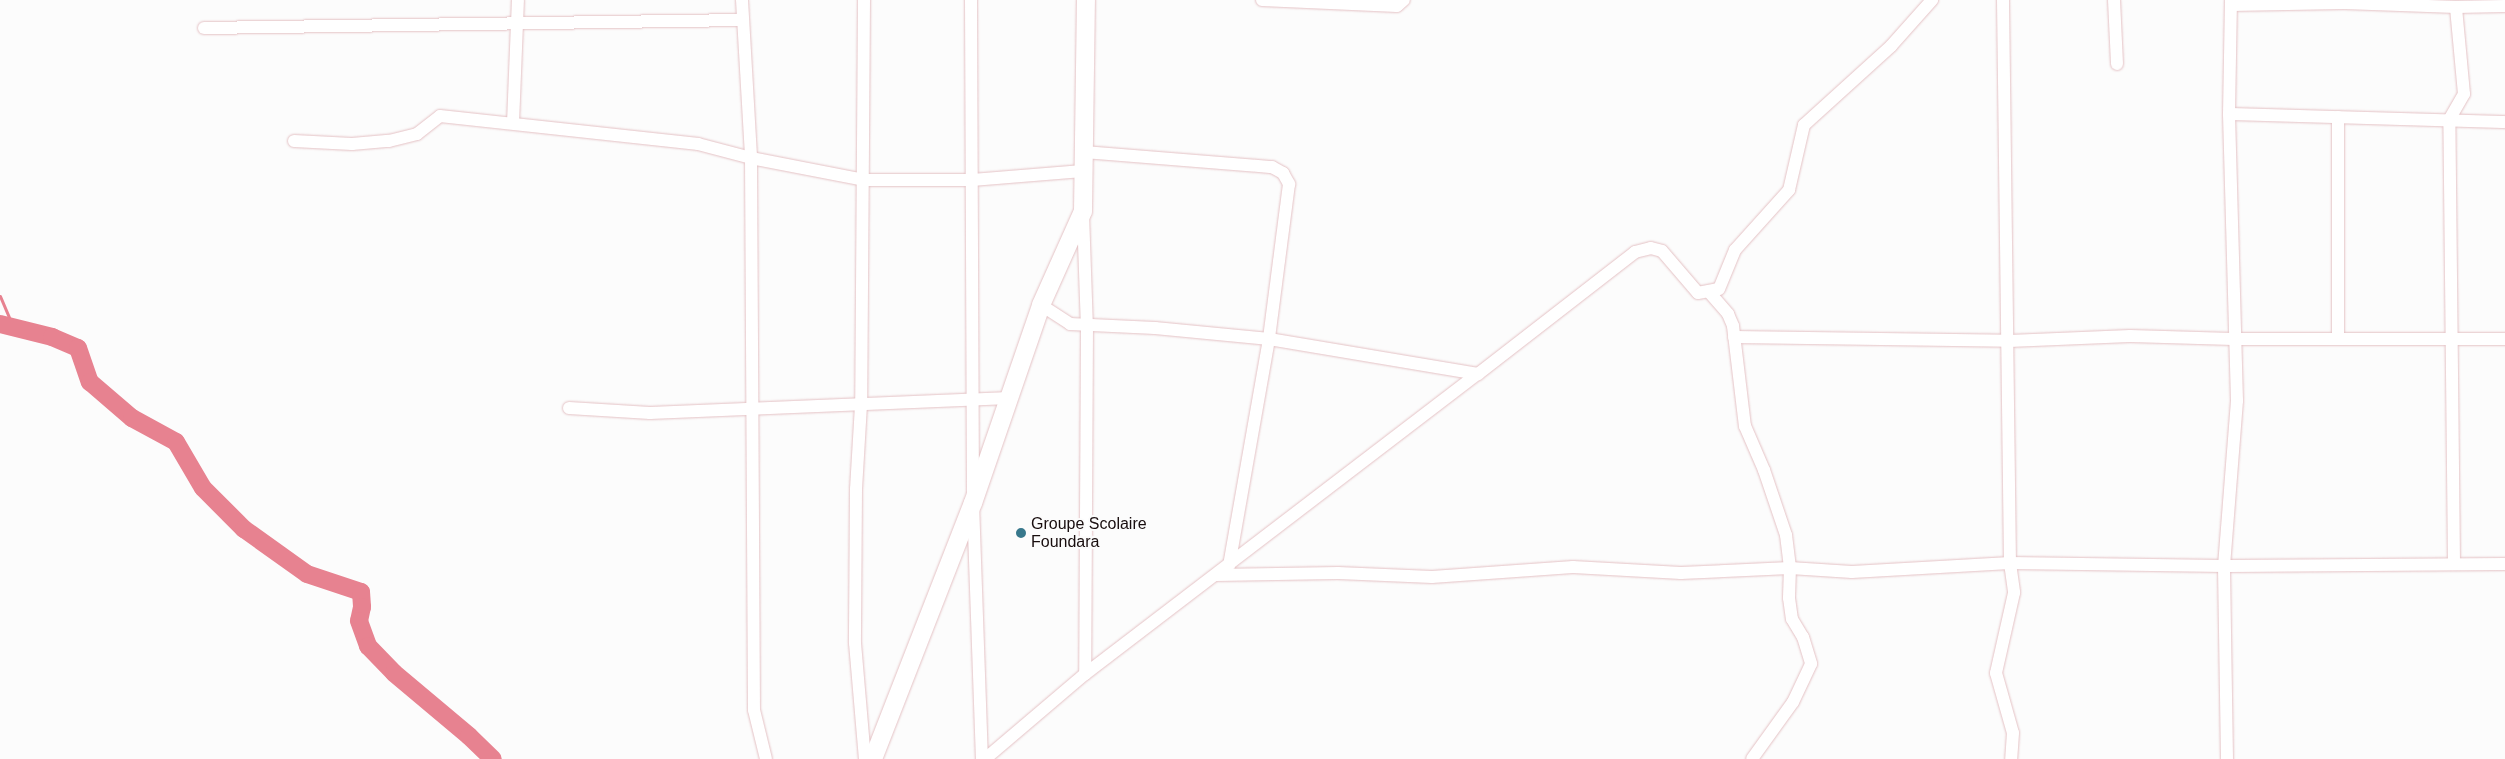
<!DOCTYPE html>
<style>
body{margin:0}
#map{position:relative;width:2505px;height:759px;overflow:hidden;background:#fcfcfc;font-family:Helvetica,sans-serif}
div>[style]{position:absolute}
.stream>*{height:3px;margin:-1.5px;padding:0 1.5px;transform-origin:1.5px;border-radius:1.5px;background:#e78290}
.river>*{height:18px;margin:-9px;padding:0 9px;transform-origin:9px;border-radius:9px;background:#e78290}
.roads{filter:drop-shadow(0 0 1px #e4c1c4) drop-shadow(0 0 1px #e4c1c4)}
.street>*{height:12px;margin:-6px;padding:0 6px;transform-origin:6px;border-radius:6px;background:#fff}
.secondary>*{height:18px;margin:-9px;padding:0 9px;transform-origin:9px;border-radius:9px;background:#fff}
.dots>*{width:14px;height:14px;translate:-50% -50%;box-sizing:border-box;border:2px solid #fcfcfc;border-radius:50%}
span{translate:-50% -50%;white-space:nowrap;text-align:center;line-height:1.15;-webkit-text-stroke:4px #fcfcfc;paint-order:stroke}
.poi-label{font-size:16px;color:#180d0e}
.left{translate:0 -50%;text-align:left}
</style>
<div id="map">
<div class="stream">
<i style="left:0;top:296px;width:34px;rotate:67deg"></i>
</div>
<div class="river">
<i style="left:0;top:324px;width:54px;rotate:14deg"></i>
<i style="left:52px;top:337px;width:28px;rotate:23deg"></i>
<i style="left:78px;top:348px;width:36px;rotate:71deg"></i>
<i style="left:90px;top:382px;width:55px;rotate:40.6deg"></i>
<i style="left:132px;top:418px;width:50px;rotate:28.6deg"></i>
<i style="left:176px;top:442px;width:53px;rotate:59.6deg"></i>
<i style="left:203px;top:488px;width:58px;rotate:45deg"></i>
<i style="left:244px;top:529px;width:77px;rotate:35.5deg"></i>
<i style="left:307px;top:574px;width:57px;rotate:18.4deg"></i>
<i style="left:361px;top:592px;width:15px;rotate:86deg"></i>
<i style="left:362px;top:607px;width:14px;rotate:102deg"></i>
<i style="left:359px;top:621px;width:27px;rotate:70deg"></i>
<i style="left:368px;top:646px;width:37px;rotate:46deg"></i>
<i style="left:394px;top:673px;width:98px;rotate:40deg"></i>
<i style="left:469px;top:736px;width:33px;rotate:44deg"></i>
</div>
<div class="roads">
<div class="street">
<i style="left:742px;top:0;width:158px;rotate:86.7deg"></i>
<i style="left:751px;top:158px;width:552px;rotate:89.69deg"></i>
<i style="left:754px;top:710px;width:50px;rotate:76.2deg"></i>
<i style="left:864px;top:0;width:405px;rotate:90.4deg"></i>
<i style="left:861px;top:405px;width:84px;rotate:93.4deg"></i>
<i style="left:856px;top:489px;width:154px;rotate:90.4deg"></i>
<i style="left:855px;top:643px;width:116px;rotate:85.1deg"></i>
<i style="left:971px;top:0;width:503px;rotate:89.77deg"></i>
<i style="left:973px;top:503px;width:256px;rotate:88deg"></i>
<i style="left:1262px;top:0;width:135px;rotate:2.5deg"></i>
<i style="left:1397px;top:6px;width:9px;rotate:-41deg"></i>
<i style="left:2003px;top:0;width:563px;rotate:89.29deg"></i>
<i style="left:2010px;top:563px;width:30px;rotate:82deg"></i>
<i style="left:2014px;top:593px;width:82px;rotate:102.7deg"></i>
<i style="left:1996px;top:673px;width:62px;rotate:74.2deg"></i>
<i style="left:2013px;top:733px;width:26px;rotate:94deg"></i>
<i style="left:2114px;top:0;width:64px;rotate:87.3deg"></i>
<i style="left:2231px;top:5px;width:113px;rotate:-1deg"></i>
<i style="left:2344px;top:3px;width:112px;rotate:2deg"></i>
<i style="left:2456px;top:7px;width:49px;rotate:-1.2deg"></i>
<i style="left:204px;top:28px;width:538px;rotate:-0.85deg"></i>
<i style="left:2229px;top:114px;width:276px;rotate:1.7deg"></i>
<i style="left:2338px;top:117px;width:222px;rotate:90deg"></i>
<i style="left:513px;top:123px;width:123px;rotate:-87.7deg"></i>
<i style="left:294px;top:141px;width:58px;rotate:3deg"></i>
<i style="left:352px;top:144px;width:37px;rotate:-5deg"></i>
<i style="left:389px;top:141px;width:29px;rotate:-14deg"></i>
<i style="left:417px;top:134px;width:29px;rotate:-38deg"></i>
<i style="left:440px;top:116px;width:260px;rotate:6.2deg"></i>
<i style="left:698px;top:144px;width:55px;rotate:14.8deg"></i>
<i style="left:751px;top:158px;width:115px;rotate:11deg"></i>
<i style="left:864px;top:180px;width:108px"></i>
<i style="left:972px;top:180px;width:111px;rotate:-4.6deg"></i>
<i style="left:1084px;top:152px;width:189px;rotate:4.6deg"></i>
<i style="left:1272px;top:167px;width:13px;rotate:29deg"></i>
<i style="left:1283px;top:173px;width:13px;rotate:61deg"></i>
<i style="left:1289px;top:184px;width:156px;rotate:97.4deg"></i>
<i style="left:1269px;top:339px;width:230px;rotate:100deg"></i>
<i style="left:1083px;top:214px;width:112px;rotate:88deg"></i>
<i style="left:1087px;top:326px;width:348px;rotate:90.3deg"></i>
<i style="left:1710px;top:293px;width:28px;rotate:49deg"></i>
<i style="left:1728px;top:314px;width:13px;rotate:67deg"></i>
<i style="left:1733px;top:326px;width:101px;rotate:83.2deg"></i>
<i style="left:1745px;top:426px;width:48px;rotate:66.6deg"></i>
<i style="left:1764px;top:470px;width:69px;rotate:71.3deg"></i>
<i style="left:1786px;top:535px;width:33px;rotate:83deg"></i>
<i style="left:1790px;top:568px;width:30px;rotate:92deg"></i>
<i style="left:1789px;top:598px;width:21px;rotate:82deg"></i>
<i style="left:1792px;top:619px;width:21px;rotate:59deg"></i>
<i style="left:1803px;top:637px;width:28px;rotate:73deg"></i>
<i style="left:1811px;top:664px;width:42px;rotate:115.3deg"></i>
<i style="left:1793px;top:702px;width:70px;rotate:125.7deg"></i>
<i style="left:1041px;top:305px;width:35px;rotate:33deg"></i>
<i style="left:1070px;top:324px;width:85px;rotate:2.7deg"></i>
<i style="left:1155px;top:328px;width:115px;rotate:5.5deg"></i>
<i style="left:1269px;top:339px;width:212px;rotate:9.5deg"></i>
<i style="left:1734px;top:337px;width:275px;rotate:0.8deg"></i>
<i style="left:2009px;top:341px;width:121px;rotate:-2.4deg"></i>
<i style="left:2130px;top:336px;width:103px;rotate:1.7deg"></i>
<i style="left:2233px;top:339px;width:272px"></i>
<i style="left:569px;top:408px;width:81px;rotate:3.5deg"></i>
<i style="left:650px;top:413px;width:360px;rotate:-2.4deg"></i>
<i style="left:2454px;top:563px;width:443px;rotate:-90.6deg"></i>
<i style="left:2449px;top:120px;width:30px;rotate:-60deg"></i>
<i style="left:2464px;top:94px;width:87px;rotate:-95.3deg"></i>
<i style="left:1216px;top:575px;width:122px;rotate:-0.9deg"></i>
<i style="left:1338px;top:573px;width:94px;rotate:2.4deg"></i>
<i style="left:1432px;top:577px;width:141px;rotate:-4.1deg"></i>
<i style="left:1573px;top:567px;width:108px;rotate:3.2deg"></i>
<i style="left:1681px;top:573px;width:109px;rotate:-2.6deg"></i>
<i style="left:1790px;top:568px;width:62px;rotate:3.7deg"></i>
<i style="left:1852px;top:572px;width:158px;rotate:-3.3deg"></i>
<i style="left:2010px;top:563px;width:214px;rotate:0.8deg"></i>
<i style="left:2224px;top:566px;width:281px;rotate:-0.4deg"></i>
<i style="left:985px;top:759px;width:131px;rotate:-40.4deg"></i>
<i style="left:1085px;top:674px;width:494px;rotate:-37.4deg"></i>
<i style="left:1478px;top:374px;width:199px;rotate:-37.8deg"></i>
<i style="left:1635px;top:252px;width:16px;rotate:-14deg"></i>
<i style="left:1651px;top:248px;width:11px;rotate:15deg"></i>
<i style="left:1662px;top:251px;width:55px;rotate:49.4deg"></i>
<i style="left:1698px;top:293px;width:21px;rotate:-11deg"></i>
<i style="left:1719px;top:289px;width:42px;rotate:-67.7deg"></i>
<i style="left:1735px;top:250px;width:81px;rotate:-48deg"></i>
<i style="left:1789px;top:190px;width:67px;rotate:-77deg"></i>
<i style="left:1804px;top:125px;width:118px;rotate:-42.2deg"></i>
<i style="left:1891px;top:46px;width:62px;rotate:-48.3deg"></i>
<i style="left:2227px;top:759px;width:193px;rotate:-90.9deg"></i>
<i style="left:2224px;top:566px;width:166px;rotate:-85.5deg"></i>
<i style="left:2237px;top:401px;width:287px;rotate:-91.6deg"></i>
<i style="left:2229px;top:114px;width:114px;rotate:-89deg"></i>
</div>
<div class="secondary">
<i style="left:873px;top:759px;width:275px;rotate:-68.7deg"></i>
<i style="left:973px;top:503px;width:209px;rotate:-71deg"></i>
<i style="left:1041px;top:305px;width:103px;rotate:-65.9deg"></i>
<i style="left:1083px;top:211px;width:211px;rotate:-89.2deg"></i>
</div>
</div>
<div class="dots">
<i style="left:1021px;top:533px;background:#38788c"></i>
</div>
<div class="poi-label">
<span class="left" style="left:1031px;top:533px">Groupe Scolaire<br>Foundara</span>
</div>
</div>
